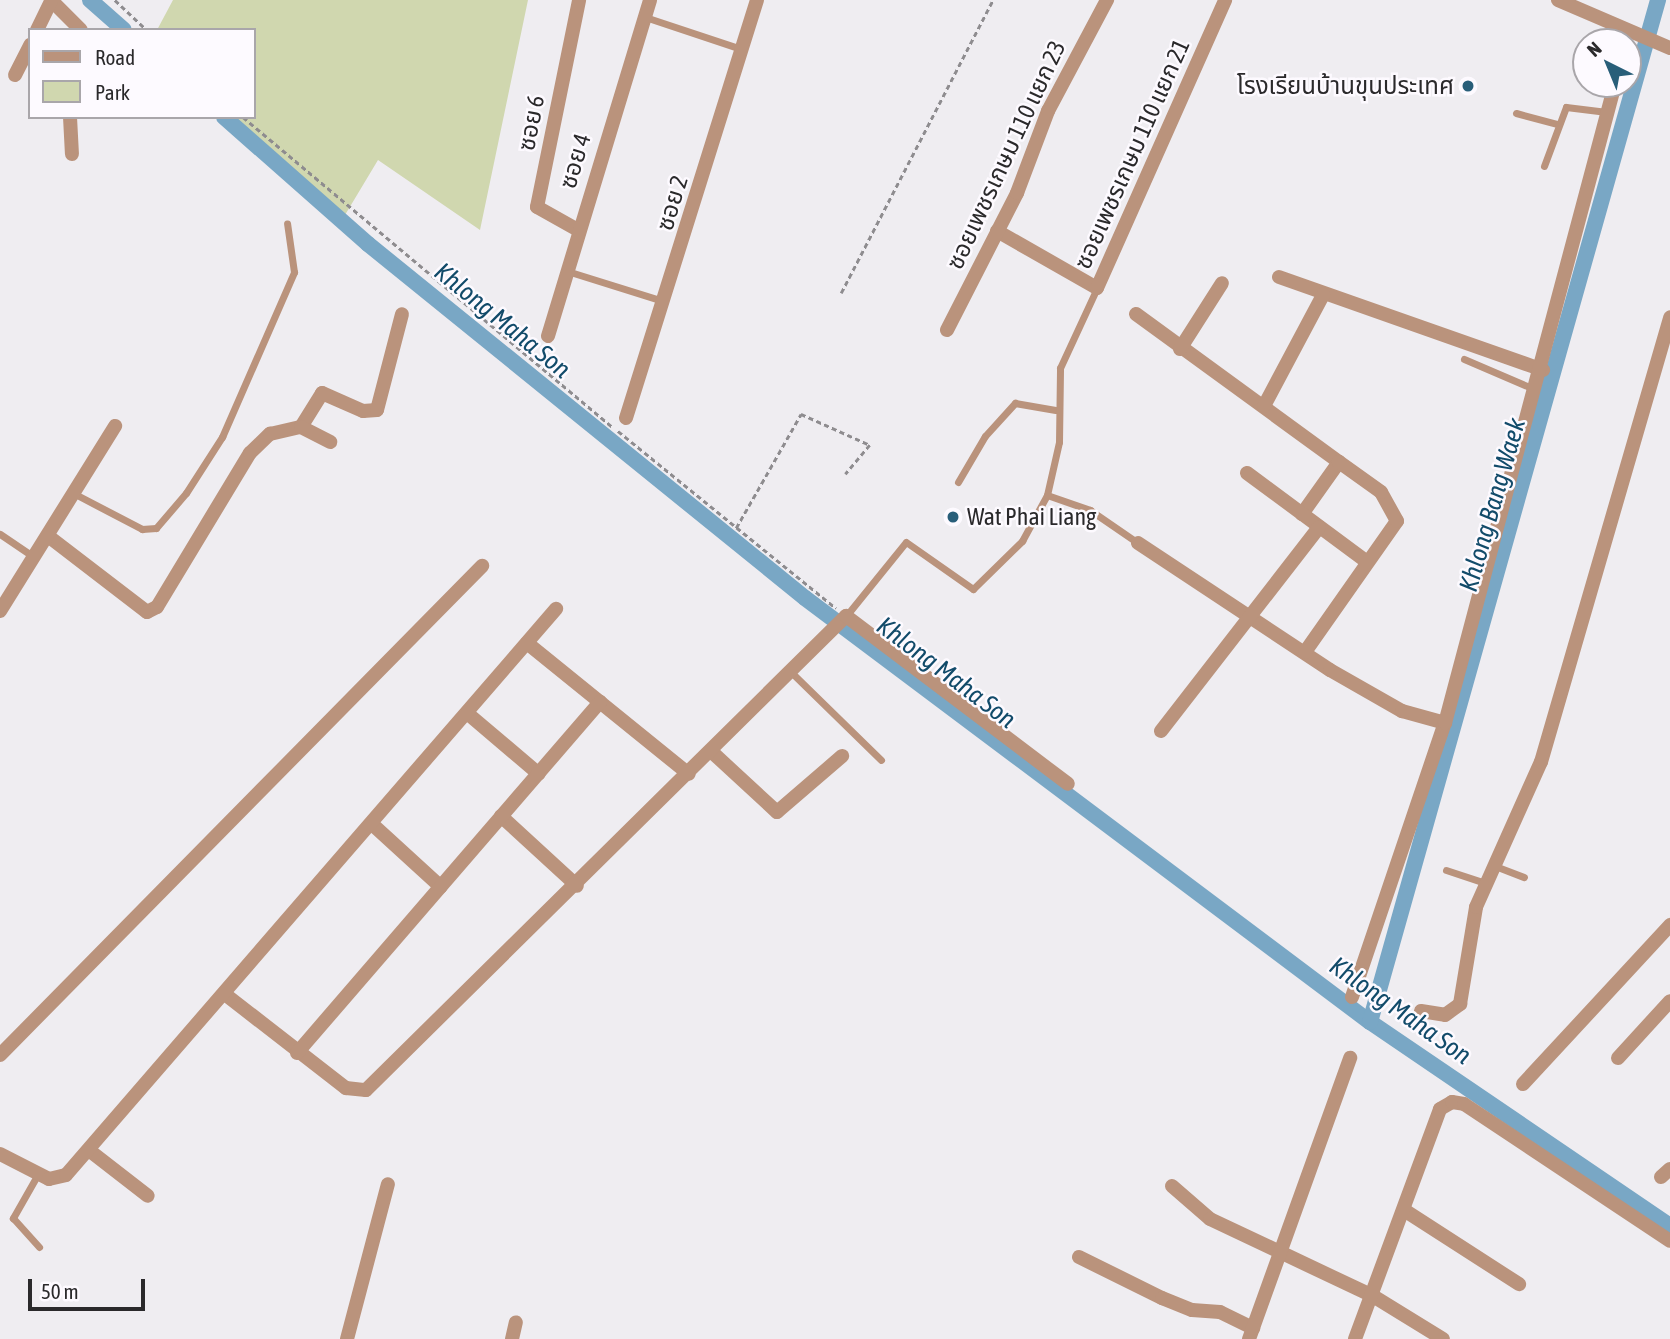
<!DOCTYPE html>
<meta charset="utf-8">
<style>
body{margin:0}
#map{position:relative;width:1670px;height:1339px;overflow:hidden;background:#efedf1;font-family:"Asap Condensed","Noto Sans Thai",sans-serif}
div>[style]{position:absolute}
.green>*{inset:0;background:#d0d7af}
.canal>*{height:16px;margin:-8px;padding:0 8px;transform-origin:8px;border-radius:8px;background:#79a7c5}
.path>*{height:2.5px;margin-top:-1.25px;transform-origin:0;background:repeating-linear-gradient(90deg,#8e8c8f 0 5px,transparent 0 8.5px)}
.lane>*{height:7px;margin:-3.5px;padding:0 3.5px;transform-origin:3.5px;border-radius:3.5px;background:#ba937c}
.street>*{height:14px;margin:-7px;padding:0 7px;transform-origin:7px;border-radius:7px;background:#ba937c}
.dots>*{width:19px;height:19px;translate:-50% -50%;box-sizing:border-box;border:4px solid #fdfaff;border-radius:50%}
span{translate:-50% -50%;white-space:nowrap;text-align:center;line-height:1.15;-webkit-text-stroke:5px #fdfaff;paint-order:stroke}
.poi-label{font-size:24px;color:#2a292b}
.right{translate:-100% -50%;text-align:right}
.left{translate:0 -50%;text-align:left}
.street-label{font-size:24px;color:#2a292b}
.water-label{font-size:26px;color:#124b6a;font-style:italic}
.legend{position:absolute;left:28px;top:28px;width:228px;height:91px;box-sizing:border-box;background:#fdfaff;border:2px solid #a9a6aa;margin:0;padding:9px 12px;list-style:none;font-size:21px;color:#2a292b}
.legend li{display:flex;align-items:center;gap:14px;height:35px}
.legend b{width:35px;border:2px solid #a9a6aa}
.north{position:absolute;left:1572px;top:28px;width:70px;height:70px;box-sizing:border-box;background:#fdfaff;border:2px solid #a9a6aa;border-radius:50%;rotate:317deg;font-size:19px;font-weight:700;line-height:28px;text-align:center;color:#2a292b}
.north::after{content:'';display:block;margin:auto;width:24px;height:32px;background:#285e79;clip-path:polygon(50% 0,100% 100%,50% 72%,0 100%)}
.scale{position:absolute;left:28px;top:1279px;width:117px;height:32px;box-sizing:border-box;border:4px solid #2a292b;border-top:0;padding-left:9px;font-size:21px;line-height:24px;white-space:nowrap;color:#2a292b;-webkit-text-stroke:5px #fdfaff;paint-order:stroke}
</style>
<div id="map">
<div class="green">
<i style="clip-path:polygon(173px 0,528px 0,480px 230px,378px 160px,345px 215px,232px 117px,254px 117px,254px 30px,157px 30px)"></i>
</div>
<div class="canal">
<i style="left:90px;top:0;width:45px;rotate:41.4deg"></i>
<i style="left:224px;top:117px;width:192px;rotate:41.4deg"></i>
<i style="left:368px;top:244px;width:562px;rotate:39.01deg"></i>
<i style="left:805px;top:598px;width:706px;rotate:36.89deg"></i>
<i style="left:1370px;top:1022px;width:363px;rotate:34.2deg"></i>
<i style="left:1370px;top:1022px;width:1062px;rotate:-74.26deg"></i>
</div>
<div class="path">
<i style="left:115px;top:0;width:44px;rotate:43.2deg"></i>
<i style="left:243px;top:117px;width:483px;rotate:40deg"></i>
<i style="left:841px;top:293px;width:330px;rotate:-62.6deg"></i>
<i style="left:618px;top:431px;width:281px;rotate:39.1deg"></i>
<i style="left:736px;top:528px;width:131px;rotate:-60.3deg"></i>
<i style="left:801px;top:414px;width:76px;rotate:24.2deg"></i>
<i style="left:870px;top:445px;width:38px;rotate:130deg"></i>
</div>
<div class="lane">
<i style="left:645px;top:17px;width:101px;rotate:18.4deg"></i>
<i style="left:1516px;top:113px;width:42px;rotate:15deg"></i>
<i style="left:1544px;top:166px;width:63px;rotate:-69.6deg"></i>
<i style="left:1566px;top:107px;width:41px;rotate:7deg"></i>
<i style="left:567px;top:271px;width:101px;rotate:17.4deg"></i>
<i style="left:1464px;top:359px;width:76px;rotate:23.2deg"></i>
<i style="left:958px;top:482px;width:53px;rotate:-59.6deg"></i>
<i style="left:985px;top:436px;width:45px;rotate:-47.7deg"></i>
<i style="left:1015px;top:403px;width:41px;rotate:9.9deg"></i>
<i style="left:75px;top:494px;width:76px;rotate:27.6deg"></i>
<i style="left:142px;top:529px;width:14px;rotate:-4deg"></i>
<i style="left:156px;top:528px;width:46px;rotate:-49.4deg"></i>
<i style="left:186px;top:493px;width:67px;rotate:-57.3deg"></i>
<i style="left:222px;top:437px;width:180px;rotate:-66.4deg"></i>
<i style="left:294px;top:272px;width:49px;rotate:-98.1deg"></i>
<i style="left:1047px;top:495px;width:46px;rotate:19.2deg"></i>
<i style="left:1090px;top:510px;width:58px;rotate:34.5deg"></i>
<i style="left:0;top:534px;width:41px;rotate:34.1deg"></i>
<i style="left:846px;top:616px;width:95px;rotate:-51deg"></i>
<i style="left:906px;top:542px;width:82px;rotate:35deg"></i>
<i style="left:973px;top:589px;width:69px;rotate:-44.4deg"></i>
<i style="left:1022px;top:541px;width:52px;rotate:-61.5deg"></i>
<i style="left:1047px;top:495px;width:54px;rotate:-77.2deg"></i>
<i style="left:1059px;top:442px;width:74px;rotate:-89.2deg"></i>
<i style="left:1060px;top:368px;width:88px;rotate:-65.2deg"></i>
<i style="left:793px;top:674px;width:123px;rotate:44.3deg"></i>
<i style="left:1495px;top:866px;width:31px;rotate:21deg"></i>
<i style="left:1446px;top:870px;width:41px;rotate:18.4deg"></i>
<i style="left:38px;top:1174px;width:51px;rotate:119.6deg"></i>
<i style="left:13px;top:1218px;width:39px;rotate:48deg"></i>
</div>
<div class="street">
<i style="left:51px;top:0;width:42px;rotate:45deg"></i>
<i style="left:1558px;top:0;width:122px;rotate:23.2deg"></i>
<i style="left:37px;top:30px;width:32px;rotate:-64deg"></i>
<i style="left:15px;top:75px;width:34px;rotate:-63deg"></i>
<i style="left:70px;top:117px;width:37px;rotate:87deg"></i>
<i style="left:578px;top:230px;width:47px;rotate:-150.7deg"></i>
<i style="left:537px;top:207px;width:211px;rotate:-78.5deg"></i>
<i style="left:997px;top:231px;width:115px;rotate:29.7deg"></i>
<i style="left:1097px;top:288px;width:315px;rotate:-66deg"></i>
<i style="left:1279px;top:277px;width:280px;rotate:19.4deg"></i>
<i style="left:1136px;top:314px;width:251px;rotate:36.1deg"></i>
<i style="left:1339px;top:462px;width:64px;rotate:125.4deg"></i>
<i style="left:947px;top:330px;width:154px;rotate:-62.9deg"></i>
<i style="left:1017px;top:193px;width:88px;rotate:-69.3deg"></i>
<i style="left:1048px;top:111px;width:126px;rotate:-62deg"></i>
<i style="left:548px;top:336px;width:351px;rotate:-73.1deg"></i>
<i style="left:1180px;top:349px;width:78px;rotate:-57.5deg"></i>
<i style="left:1264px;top:406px;width:126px;rotate:-62deg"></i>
<i style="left:626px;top:418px;width:438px;rotate:-72.6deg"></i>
<i style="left:301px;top:427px;width:40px;rotate:-58deg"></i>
<i style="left:322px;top:393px;width:45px;rotate:23.7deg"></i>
<i style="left:363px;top:411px;width:14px;rotate:-4deg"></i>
<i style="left:377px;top:410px;width:99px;rotate:-75.4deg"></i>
<i style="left:1247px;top:473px;width:148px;rotate:36.5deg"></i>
<i style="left:48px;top:536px;width:125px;rotate:37.5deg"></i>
<i style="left:147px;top:612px;width:11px;rotate:-27deg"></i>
<i style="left:157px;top:607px;width:180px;rotate:-58.9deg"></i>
<i style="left:250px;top:453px;width:28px;rotate:-44deg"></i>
<i style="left:270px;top:434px;width:32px;rotate:-13deg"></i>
<i style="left:301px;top:427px;width:33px;rotate:27deg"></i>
<i style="left:1138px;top:543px;width:230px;rotate:33.5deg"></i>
<i style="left:1330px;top:670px;width:83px;rotate:29.7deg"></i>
<i style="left:1402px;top:711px;width:45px;rotate:15.6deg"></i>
<i style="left:0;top:611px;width:218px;rotate:-58.1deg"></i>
<i style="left:527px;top:643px;width:208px;rotate:39deg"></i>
<i style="left:1305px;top:652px;width:160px;rotate:-54.9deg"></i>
<i style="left:1397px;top:521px;width:33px;rotate:-119deg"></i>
<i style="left:1381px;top:492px;width:52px;rotate:-144.5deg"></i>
<i style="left:467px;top:713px;width:94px;rotate:40.3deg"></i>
<i style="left:1161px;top:731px;width:258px;rotate:-52.2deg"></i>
<i style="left:713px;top:753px;width:87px;rotate:42.7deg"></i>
<i style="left:777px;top:812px;width:86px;rotate:-40.7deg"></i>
<i style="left:501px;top:816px;width:103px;rotate:42.6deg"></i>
<i style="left:372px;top:824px;width:93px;rotate:42.4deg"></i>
<i style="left:226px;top:995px;width:152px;rotate:37.8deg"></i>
<i style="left:346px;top:1088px;width:20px;rotate:6deg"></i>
<i style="left:366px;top:1090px;width:675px;rotate:-44.64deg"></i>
<i style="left:846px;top:616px;width:278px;rotate:37.1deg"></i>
<i style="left:1352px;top:997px;width:289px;rotate:-71.3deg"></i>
<i style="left:1445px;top:723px;width:661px;rotate:-75.1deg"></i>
<i style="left:1421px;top:1011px;width:24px;rotate:9deg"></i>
<i style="left:1445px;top:1015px;width:19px;rotate:-36deg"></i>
<i style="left:1460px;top:1004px;width:98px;rotate:-80.6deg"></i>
<i style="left:1476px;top:907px;width:159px;rotate:-65.9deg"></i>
<i style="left:1541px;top:762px;width:463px;rotate:-73.8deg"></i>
<i style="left:297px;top:1053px;width:464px;rotate:-49.2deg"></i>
<i style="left:0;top:1055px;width:687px;rotate:-45.41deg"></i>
<i style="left:1618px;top:1058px;width:77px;rotate:-47.6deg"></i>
<i style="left:1523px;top:1084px;width:217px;rotate:-47.2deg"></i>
<i style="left:90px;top:1151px;width:73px;rotate:37.8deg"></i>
<i style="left:0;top:1154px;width:55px;rotate:27deg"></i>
<i style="left:49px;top:1179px;width:17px;rotate:-13deg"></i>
<i style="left:66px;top:1175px;width:749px;rotate:-49.12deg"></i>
<i style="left:1661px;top:1177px;width:12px;rotate:-42deg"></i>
<i style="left:1172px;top:1186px;width:50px;rotate:41deg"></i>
<i style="left:1210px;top:1219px;width:180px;rotate:25.3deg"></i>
<i style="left:1373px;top:1296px;width:82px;rotate:31.6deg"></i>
<i style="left:1404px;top:1210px;width:137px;rotate:32.8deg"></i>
<i style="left:1079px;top:1257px;width:93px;rotate:26.3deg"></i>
<i style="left:1162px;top:1298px;width:32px;rotate:22deg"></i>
<i style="left:1192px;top:1310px;width:28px;rotate:4deg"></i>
<i style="left:1220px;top:1312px;width:37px;rotate:26deg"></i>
<i style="left:347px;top:1339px;width:160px;rotate:-75.2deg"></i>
<i style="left:512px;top:1339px;width:17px;rotate:-77deg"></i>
<i style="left:1249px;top:1339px;width:299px;rotate:-70.2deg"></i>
<i style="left:1355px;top:1339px;width:245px;rotate:-69.7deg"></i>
<i style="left:1440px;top:1109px;width:14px;rotate:-30deg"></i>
<i style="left:1452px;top:1102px;width:12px;rotate:9deg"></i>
<i style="left:1464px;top:1104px;width:247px;rotate:33.6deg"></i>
</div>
<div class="dots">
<i style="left:1468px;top:86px;background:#285e79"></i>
<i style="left:953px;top:517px;background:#285e79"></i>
</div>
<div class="poi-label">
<span class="right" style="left:1454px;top:86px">โรงเรียนบ้านขุนประเทศ</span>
<span class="left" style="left:967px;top:517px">Wat Phai Liang</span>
</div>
<div class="street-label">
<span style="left:531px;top:123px;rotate:-79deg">ซอย 6</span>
<span style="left:1132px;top:154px;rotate:-66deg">ซอยเพชรเกษม 110 แยก 21</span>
<span style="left:1006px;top:155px;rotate:-65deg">ซอยเพชรเกษม 110 แยก 23</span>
<span style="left:575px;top:161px;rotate:-73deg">ซอย 4</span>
<span style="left:672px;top:203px;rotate:-73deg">ซอย 2</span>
</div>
<div class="water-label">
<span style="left:502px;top:321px;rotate:39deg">Khlong Maha Son</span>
<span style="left:1493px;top:505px;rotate:-74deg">Khlong Bang Waek</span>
<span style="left:946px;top:673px;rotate:37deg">Khlong Maha Son</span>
<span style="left:1400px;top:1011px;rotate:35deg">Khlong Maha Son</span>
</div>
<ul class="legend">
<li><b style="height:9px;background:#ba937c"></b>Road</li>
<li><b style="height:19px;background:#d0d7af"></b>Park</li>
</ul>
<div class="north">N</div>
<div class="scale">50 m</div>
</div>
